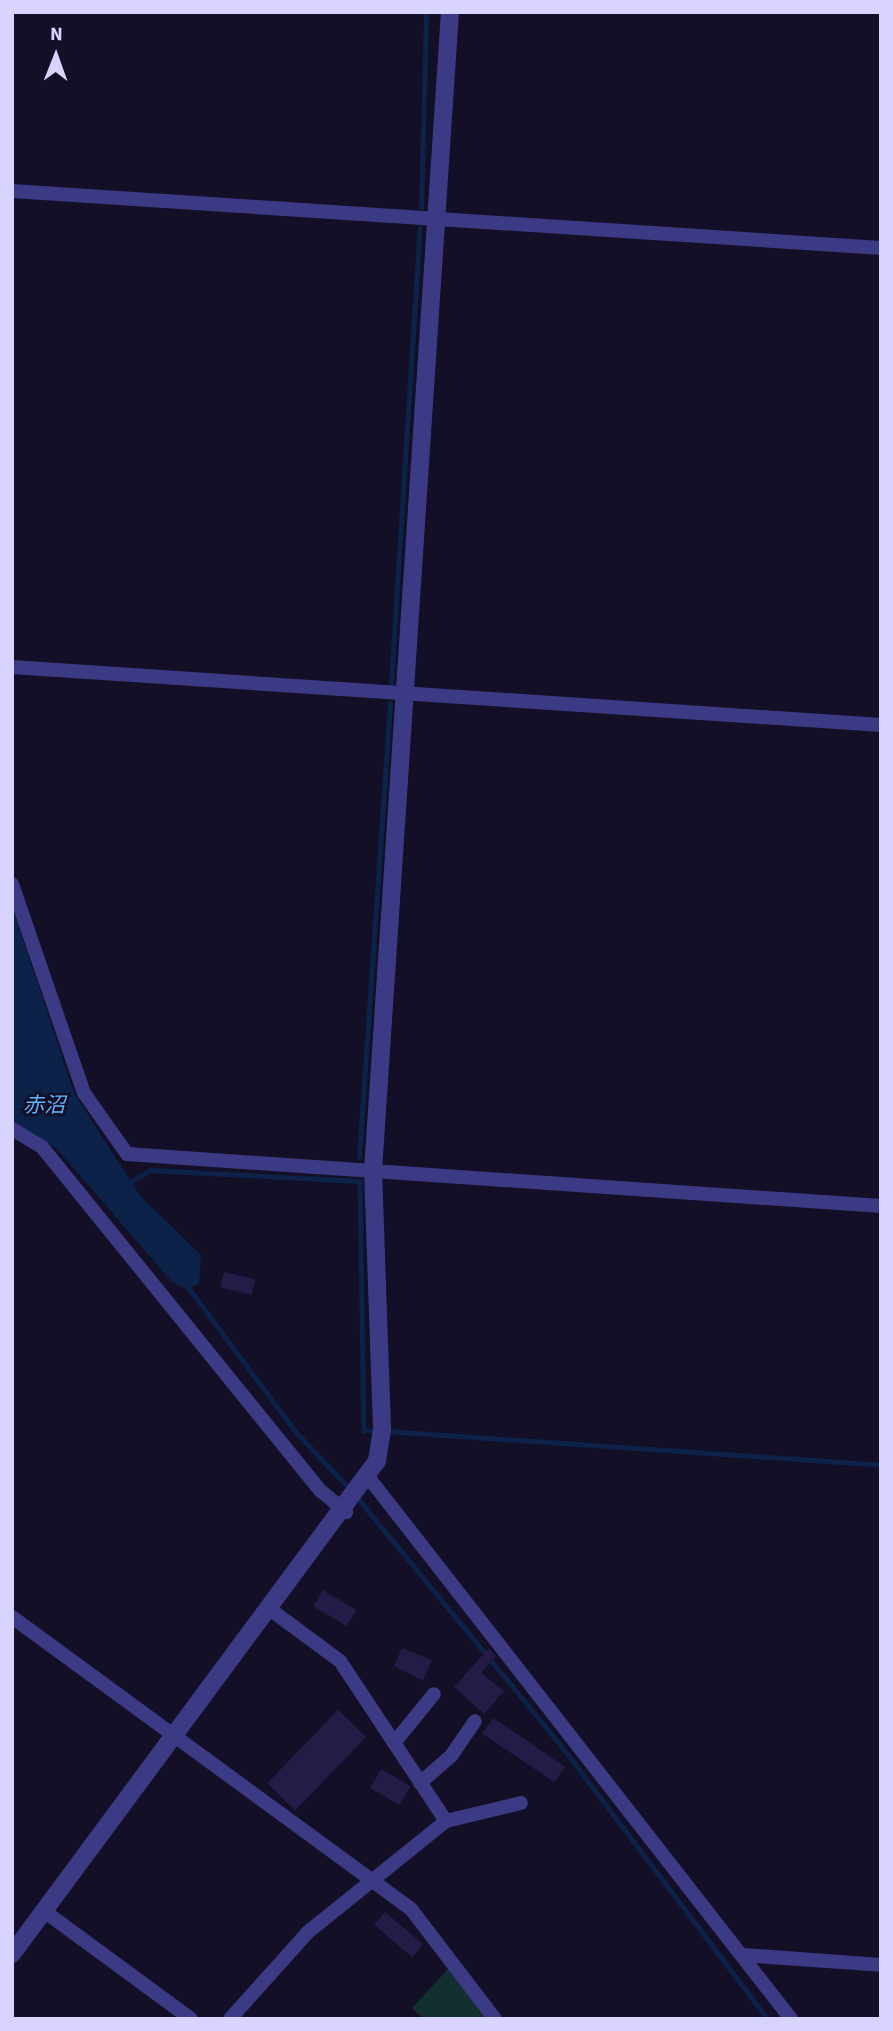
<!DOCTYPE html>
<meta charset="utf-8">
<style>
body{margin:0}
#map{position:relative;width:893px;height:2031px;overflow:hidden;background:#130f26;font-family:"Source Sans 3","Noto Sans JP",sans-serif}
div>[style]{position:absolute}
.green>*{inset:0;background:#12302f}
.water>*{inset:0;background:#0c2248}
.stream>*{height:4.5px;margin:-2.25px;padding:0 2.25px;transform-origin:2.25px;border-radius:2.25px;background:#0c2248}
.building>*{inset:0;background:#241b47;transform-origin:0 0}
.minor>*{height:14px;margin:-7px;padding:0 7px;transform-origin:7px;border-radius:7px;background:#3d3a85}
.tertiary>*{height:18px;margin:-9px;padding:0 9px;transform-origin:9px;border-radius:9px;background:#3d3a85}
span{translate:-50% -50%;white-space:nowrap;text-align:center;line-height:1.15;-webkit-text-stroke:5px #130f26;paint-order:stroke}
.water-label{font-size:21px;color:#62b6ff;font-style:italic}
.frame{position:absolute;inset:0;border:14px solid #d9d4ff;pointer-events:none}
.north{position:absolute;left:21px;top:21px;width:70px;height:70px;-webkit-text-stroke:5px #130f26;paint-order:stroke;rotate:1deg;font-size:19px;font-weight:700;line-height:28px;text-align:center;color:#d9d4ff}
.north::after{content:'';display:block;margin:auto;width:24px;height:32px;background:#d9d4ff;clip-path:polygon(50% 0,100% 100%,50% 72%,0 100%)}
</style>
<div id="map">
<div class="green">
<i style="clip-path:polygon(449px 1968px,489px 2019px,424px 2019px,412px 2008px)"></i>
</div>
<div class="water">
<i style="clip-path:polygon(12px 906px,74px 1093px,141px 1197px,201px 1255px,199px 1284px,186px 1289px,172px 1282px,57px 1149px,12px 1121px)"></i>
</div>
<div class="stream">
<i style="left:421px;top:208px;width:196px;rotate:-88.5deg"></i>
<i style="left:391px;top:683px;width:456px;rotate:-86.4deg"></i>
<i style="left:359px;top:1157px;width:454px;rotate:-86.1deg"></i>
<i style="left:127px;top:1184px;width:27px;rotate:-31deg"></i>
<i style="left:150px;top:1170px;width:210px;rotate:3deg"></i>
<i style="left:360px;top:1181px;width:250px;rotate:89.1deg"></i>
<i style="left:364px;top:1431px;width:14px"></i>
<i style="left:186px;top:1284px;width:184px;rotate:53.4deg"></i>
<i style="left:296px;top:1432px;width:80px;rotate:46.5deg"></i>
<i style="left:386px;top:1431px;width:496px;rotate:3.9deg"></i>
<i style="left:357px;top:1497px;width:320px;rotate:50.6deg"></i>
<i style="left:560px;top:1744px;width:345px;rotate:52.9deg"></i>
</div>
<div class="building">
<i style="left:224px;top:1272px;width:32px;height:16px;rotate:13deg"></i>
<i style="left:323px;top:1590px;width:39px;height:19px;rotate:31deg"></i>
<i style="clip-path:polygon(402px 1648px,432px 1660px,423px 1681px,394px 1666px)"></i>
<i style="clip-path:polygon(489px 1648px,496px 1656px,481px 1673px,504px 1691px,484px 1714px,454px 1687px)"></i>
<i style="left:338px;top:1710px;width:39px;height:102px;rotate:44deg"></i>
<i style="left:493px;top:1718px;width:87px;height:19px;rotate:34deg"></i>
<i style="left:381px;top:1769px;width:34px;height:22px;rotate:30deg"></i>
<i style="left:385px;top:1912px;width:50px;height:17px;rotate:40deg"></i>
</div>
<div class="minor">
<i style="left:12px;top:191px;width:871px;rotate:3.75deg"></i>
<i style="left:12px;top:667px;width:871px;rotate:3.82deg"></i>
<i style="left:12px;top:884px;width:221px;rotate:71deg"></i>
<i style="left:84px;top:1093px;width:75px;rotate:54.8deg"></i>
<i style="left:127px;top:1154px;width:756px;rotate:3.95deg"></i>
<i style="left:12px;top:1129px;width:35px;rotate:31deg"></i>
<i style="left:42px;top:1147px;width:443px;rotate:51deg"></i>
<i style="left:321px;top:1491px;width:33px;rotate:40deg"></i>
<i style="left:369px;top:1478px;width:686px;rotate:52.04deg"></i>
<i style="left:271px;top:1610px;width:86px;rotate:36.5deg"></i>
<i style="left:340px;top:1661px;width:192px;rotate:56.5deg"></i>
<i style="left:446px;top:1821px;width:77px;rotate:-13.5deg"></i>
<i style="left:12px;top:1617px;width:494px;rotate:36.2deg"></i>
<i style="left:411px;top:1909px;width:138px;rotate:52.6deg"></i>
<i style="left:394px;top:1743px;width:63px;rotate:-50.8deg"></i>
<i style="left:420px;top:1783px;width:41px;rotate:-41.1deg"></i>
<i style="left:451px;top:1756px;width:42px;rotate:-55.6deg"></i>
<i style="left:44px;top:1911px;width:182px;rotate:36.3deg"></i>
<i style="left:743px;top:1955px;width:138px;rotate:4.1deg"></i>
<i style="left:230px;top:2019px;width:117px;rotate:-48.1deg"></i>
<i style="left:308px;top:1932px;width:177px;rotate:-38.8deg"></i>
</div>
<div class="tertiary">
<i style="left:12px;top:1954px;width:613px;rotate:-53.49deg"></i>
<i style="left:377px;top:1461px;width:33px;rotate:-81deg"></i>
<i style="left:382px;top:1428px;width:257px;rotate:-92deg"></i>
<i style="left:373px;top:1171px;width:1162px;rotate:-86.2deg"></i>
</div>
<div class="water-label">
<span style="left:44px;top:1105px">赤沼</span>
</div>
<div class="frame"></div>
<div class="north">N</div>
</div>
